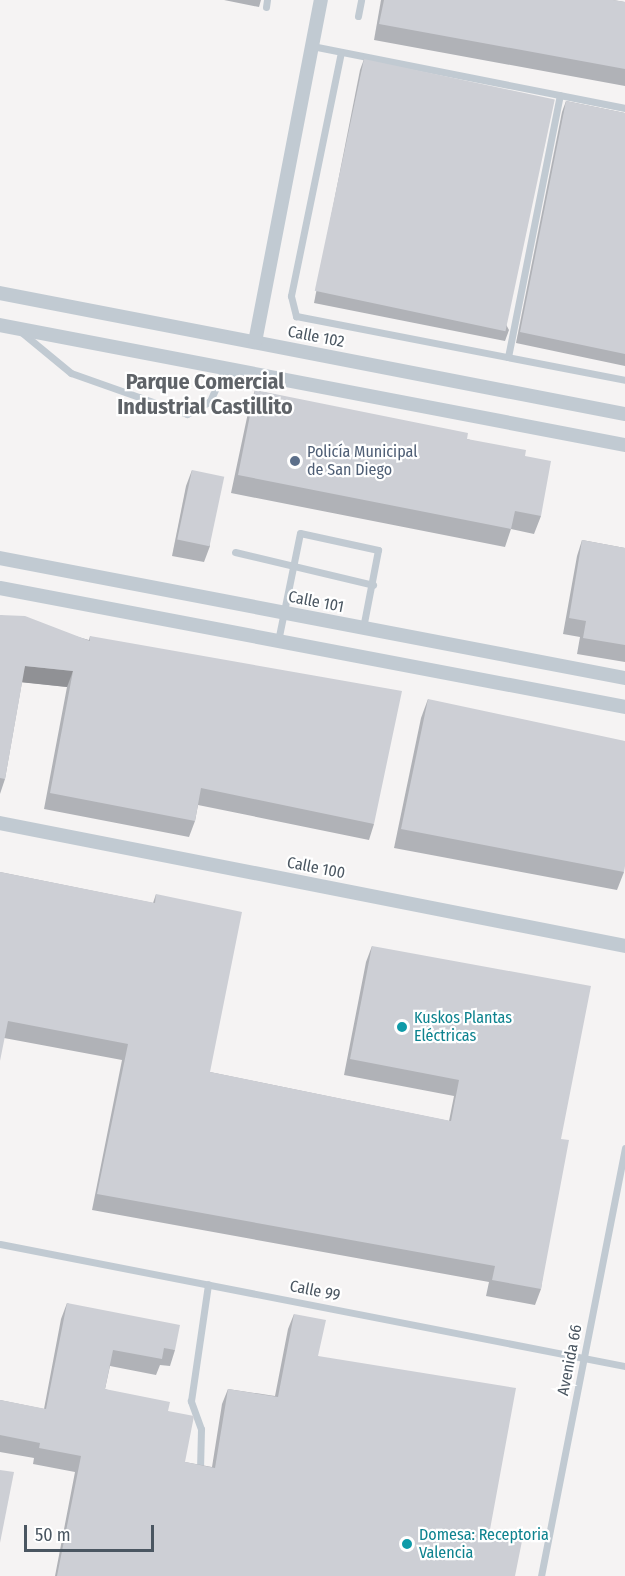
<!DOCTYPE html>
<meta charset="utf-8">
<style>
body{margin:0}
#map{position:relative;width:625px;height:1576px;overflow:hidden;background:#f5f3f3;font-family:"Fira Sans Condensed",sans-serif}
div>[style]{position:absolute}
.service>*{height:7px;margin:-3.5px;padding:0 3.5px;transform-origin:3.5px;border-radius:3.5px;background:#c1cad2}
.minor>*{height:14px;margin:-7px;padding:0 7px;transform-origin:7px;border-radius:7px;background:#c1cad2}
.wall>*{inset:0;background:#b0b2b7}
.shaded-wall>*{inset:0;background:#909195}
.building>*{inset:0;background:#cdcfd5;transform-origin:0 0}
.dots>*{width:16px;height:16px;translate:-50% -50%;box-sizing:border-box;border:3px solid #fff;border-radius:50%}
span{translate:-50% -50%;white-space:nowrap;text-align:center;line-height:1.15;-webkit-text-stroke:4.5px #fff;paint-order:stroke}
.street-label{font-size:16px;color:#4a5661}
.service-label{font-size:16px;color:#4e5e75}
.left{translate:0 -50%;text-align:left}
.culture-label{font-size:16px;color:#0d838f}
.district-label{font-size:22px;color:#5f6368;font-weight:700}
.scale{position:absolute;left:24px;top:1525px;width:130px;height:27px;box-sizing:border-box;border:3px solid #4a5661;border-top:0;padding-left:8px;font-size:18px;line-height:21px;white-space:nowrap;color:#4a5661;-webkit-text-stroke:4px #fff;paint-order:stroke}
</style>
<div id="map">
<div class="service">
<i style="left:266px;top:7px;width:7px;rotate:-82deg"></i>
<i style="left:358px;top:16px;width:16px;rotate:-79deg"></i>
<i style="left:312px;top:46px;width:319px;rotate:11.2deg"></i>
<i style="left:341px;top:52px;width:249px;rotate:101.6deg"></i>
<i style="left:291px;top:296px;width:21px;rotate:76deg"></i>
<i style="left:296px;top:316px;width:335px;rotate:11deg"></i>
<i style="left:20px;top:331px;width:66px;rotate:39.5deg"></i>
<i style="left:71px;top:373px;width:123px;rotate:19.5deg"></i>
<i style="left:187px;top:414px;width:26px;rotate:-29deg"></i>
<i style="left:210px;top:401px;width:36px;rotate:-66deg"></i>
<i style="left:508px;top:357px;width:267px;rotate:-78.8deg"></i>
<i style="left:235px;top:552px;width:142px;rotate:13.4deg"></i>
<i style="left:278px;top:641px;width:110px;rotate:-78.5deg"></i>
<i style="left:300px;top:533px;width:80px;rotate:12.3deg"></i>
<i style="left:378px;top:550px;width:79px;rotate:100.9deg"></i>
<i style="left:0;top:1244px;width:637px;rotate:11.05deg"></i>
<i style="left:200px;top:1470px;width:41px;rotate:-88.6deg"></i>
<i style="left:201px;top:1429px;width:30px;rotate:-110deg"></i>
<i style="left:191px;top:1401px;width:118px;rotate:-81.7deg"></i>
<i style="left:541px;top:1576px;width:436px;rotate:-78.9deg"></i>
</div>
<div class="minor">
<i style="left:0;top:293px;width:637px;rotate:10.96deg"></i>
<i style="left:0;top:325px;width:636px;rotate:10.87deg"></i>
<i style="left:255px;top:342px;width:348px;rotate:-79.1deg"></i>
<i style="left:0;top:558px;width:636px;rotate:10.87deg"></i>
<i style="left:0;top:588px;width:636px;rotate:10.78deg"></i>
<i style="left:0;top:823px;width:637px;rotate:11.13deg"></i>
</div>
<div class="wall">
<i style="clip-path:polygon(224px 0,261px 0,259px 7px)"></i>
<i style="clip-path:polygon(381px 0,613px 0,625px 2px,625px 86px,374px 40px)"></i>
<i style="clip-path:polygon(364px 59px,509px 330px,505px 341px,314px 303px,360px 70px)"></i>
<i style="clip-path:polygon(566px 101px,625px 113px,625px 366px,516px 343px,562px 112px)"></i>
<i style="clip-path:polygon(255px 390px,467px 439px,525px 456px,541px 516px,534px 534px,511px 529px,505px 547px,231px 493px,249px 408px)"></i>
<i style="clip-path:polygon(192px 470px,210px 546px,204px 562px,172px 556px,186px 486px)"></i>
<i style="clip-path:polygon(582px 540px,625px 548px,625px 662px,577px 654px,580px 637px,563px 634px,577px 556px)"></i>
<i style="clip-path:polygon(0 615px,89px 640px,90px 636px,374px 824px,369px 840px,198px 805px,195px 821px,189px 837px,44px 809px,67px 687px,22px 682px,5px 779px,0 794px)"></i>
<i style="clip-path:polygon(428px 699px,624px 872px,617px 890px,394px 848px,421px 718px)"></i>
<i style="clip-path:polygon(0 872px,153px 903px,156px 894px,210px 1072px,449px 1121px,454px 1096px,344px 1075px,366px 962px,372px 946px,561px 1139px,541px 1289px,535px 1305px,486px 1296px,489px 1282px,92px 1210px,122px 1060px,4px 1038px)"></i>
<i style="clip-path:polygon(67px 1303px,175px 1350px,170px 1366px,160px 1365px,156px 1375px,110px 1366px,105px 1389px,168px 1411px,185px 1462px,212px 1467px,222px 1404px,228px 1389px,275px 1396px,288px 1329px,294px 1314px,318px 1356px,489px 1535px,515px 1576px,55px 1576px,75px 1472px,33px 1464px,34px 1458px,0 1452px,0 1400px,44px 1409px,61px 1319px)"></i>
</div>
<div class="shaded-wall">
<i style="clip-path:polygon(25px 666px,73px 671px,67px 687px,19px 682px)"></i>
</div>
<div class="building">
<i style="clip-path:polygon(384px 0,613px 0,625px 2px,625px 69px,379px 24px)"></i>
<i style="left:364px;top:59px;width:195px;height:237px;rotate:12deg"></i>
<i style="clip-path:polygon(566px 101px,625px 113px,625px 354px,520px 332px)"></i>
<i style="clip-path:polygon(255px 390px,468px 433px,467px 439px,526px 450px,525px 456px,551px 461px,541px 516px,515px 511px,511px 529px,238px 475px)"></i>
<i style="left:192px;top:470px;width:33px;height:71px;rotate:12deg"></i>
<i style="clip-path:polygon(582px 540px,625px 548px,625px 645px,583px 638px,586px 621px,569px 618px)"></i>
<i style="clip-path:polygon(0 615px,25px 616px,90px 641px,90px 636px,402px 691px,374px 824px,201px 788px,195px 821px,50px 793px,73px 671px,25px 666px,5px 779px,0 778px)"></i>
<i style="clip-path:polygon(428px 699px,625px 741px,625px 866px,624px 872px,401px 829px)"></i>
<i style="clip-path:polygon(0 872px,155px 903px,156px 894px,242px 912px,210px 1072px,451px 1121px,459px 1080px,350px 1059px,372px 946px,591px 986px,561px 1139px,569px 1140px,541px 1289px,492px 1280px,495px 1266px,97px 1194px,128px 1044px,8px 1021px,0 1061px)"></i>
<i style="clip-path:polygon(67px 1303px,180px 1325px,175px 1350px,164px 1348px,162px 1359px,113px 1350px,105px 1389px,170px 1402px,168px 1411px,194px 1416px,185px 1462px,215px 1468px,228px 1389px,278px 1397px,294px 1314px,326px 1320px,318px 1356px,516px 1388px,489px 1535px,522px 1541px,515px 1576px,57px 1576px,81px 1456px,39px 1448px,40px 1443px,0 1435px,0 1400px,46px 1409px)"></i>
<i style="clip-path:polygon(0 1470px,14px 1472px,0 1543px)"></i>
</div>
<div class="dots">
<i style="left:295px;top:461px;background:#5c6f8a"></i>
<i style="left:402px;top:1027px;background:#0f9aa8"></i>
<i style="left:407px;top:1544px;background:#0f9aa8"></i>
</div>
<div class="street-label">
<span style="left:316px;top:337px;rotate:11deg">Calle 102</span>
<span style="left:316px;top:602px;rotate:11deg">Calle 101</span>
<span style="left:316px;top:868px;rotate:11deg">Calle 100</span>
<span style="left:315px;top:1291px;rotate:11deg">Calle 99</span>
<span style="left:570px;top:1360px;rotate:-79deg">Avenida 66</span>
</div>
<div class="service-label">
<span class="left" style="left:307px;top:461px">Policía Municipal<br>de San Diego</span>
</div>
<div class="culture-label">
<span class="left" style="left:414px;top:1027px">Kuskos Plantas<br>Eléctricas</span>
<span class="left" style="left:419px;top:1544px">Domesa: Receptoria<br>Valencia</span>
</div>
<div class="district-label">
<span style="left:205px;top:394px">Parque Comercial<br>Industrial Castillito</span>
</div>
<div class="scale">50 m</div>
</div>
